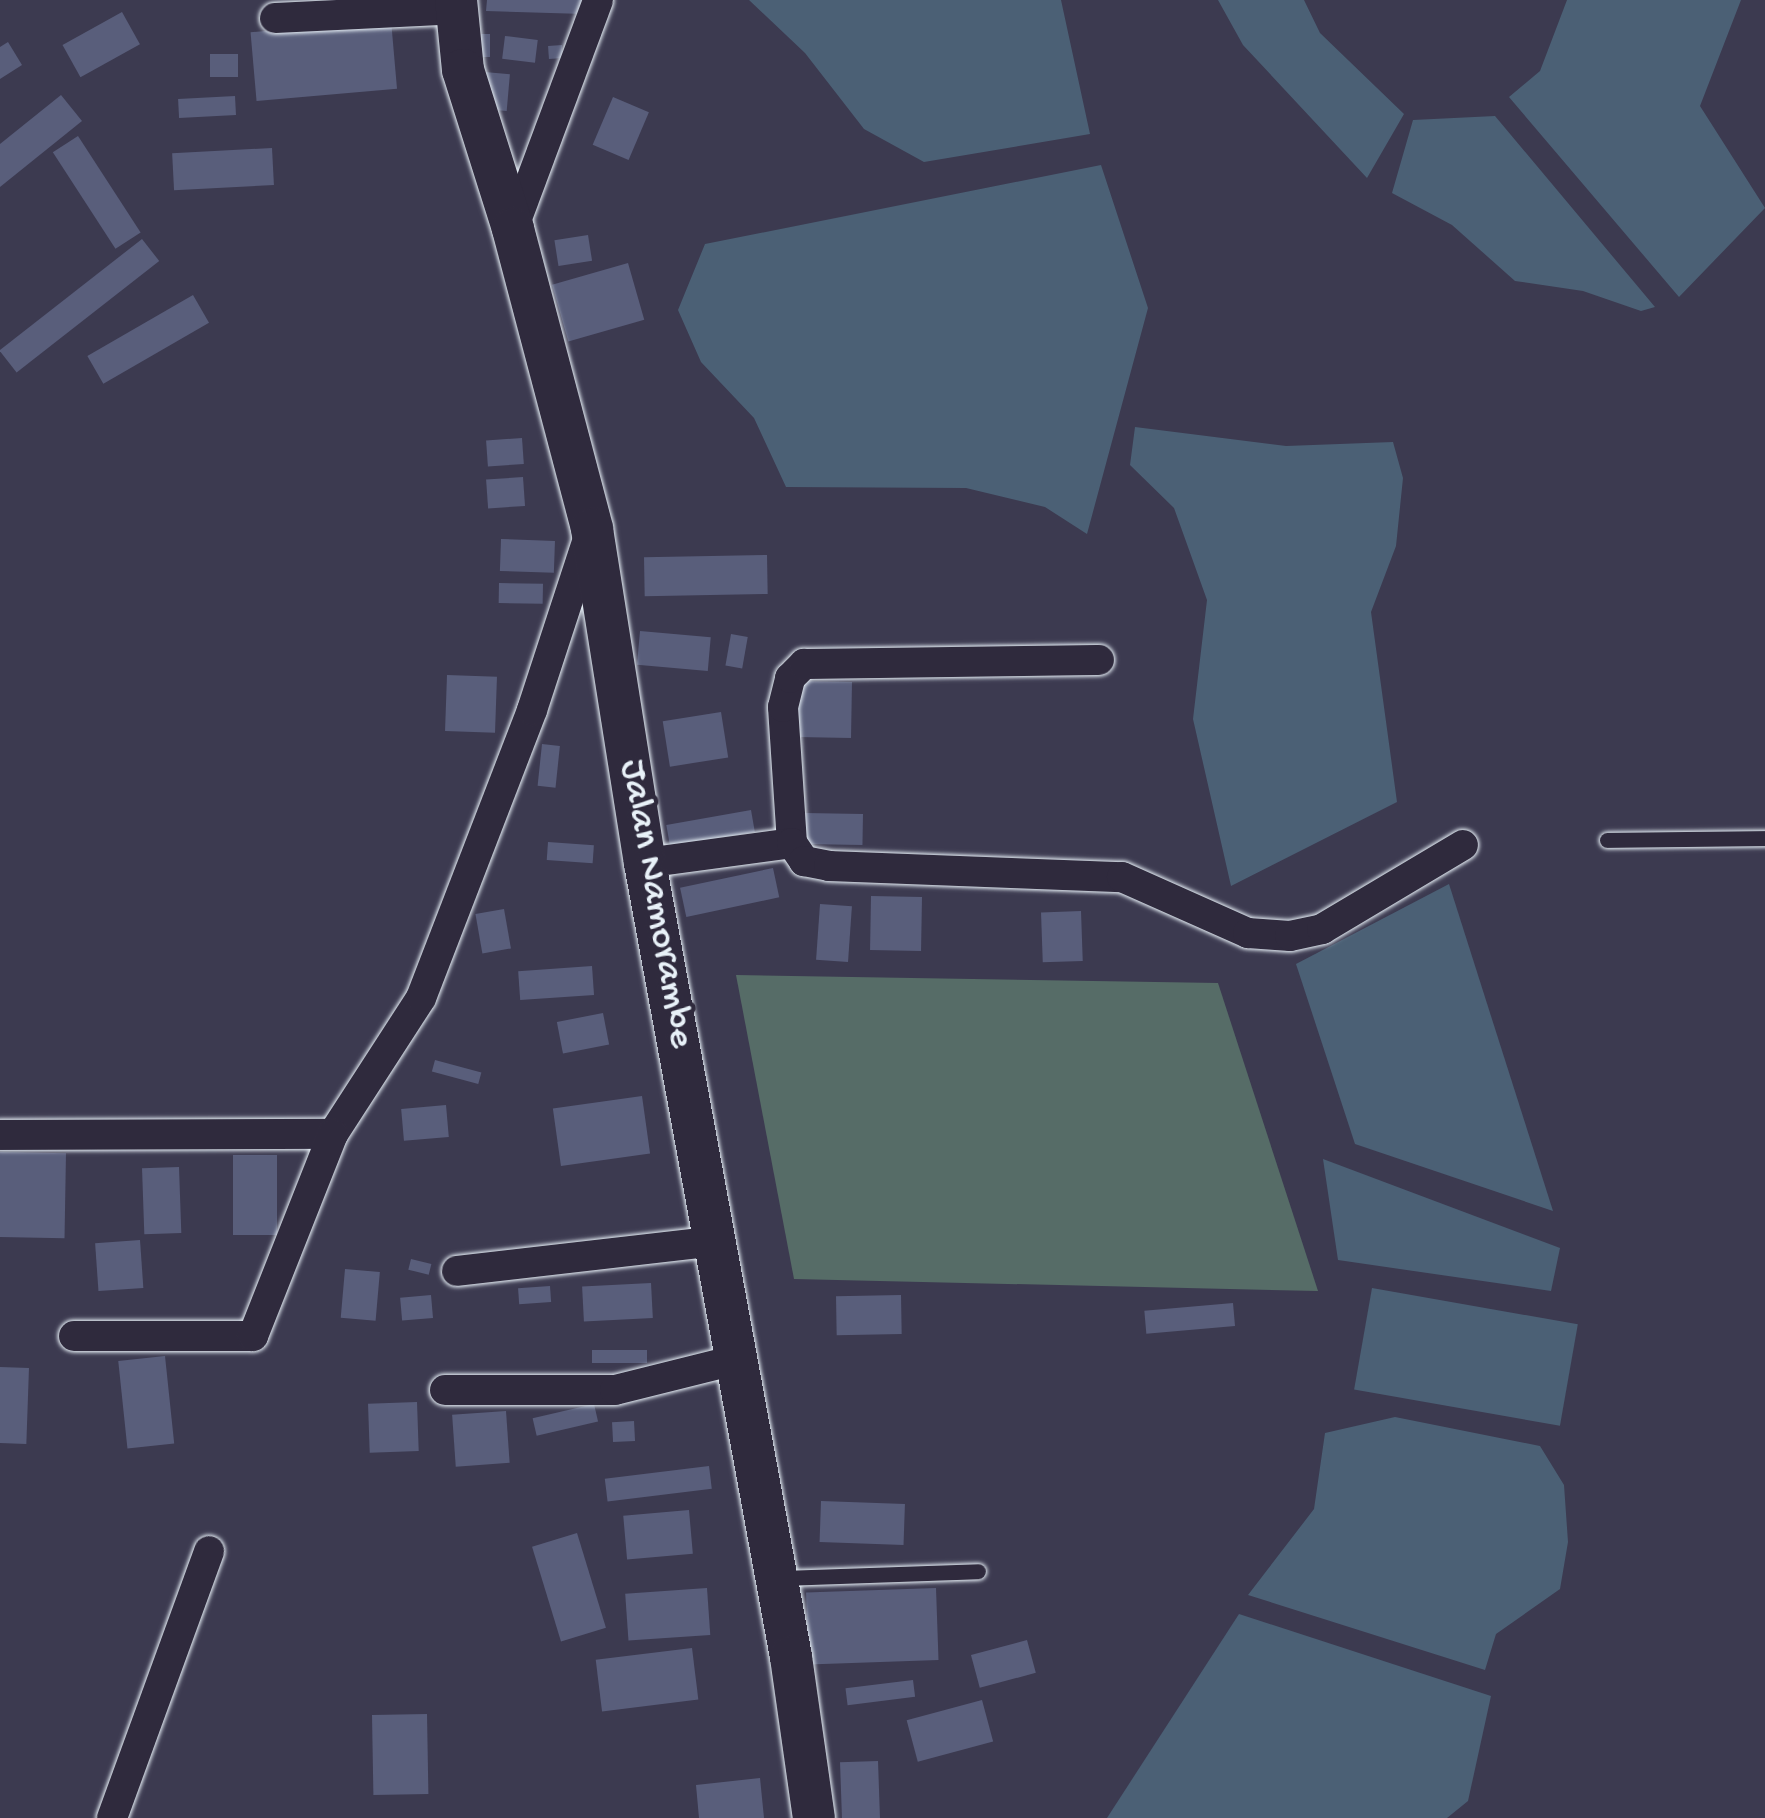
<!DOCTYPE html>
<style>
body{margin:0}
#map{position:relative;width:1765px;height:1818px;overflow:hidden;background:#3c3a50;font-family:"Gochi Hand",sans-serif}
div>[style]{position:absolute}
.green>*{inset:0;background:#566c67}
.water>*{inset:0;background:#4b6075;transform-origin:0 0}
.building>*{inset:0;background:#595e7b;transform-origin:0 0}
.roads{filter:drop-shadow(0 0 2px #e8f1f8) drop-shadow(0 0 2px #e8f1f8)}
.lane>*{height:15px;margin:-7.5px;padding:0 7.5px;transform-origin:7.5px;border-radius:7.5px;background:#2f2a3d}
.street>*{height:30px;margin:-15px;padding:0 15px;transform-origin:15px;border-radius:15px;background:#2f2a3d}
.secondary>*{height:42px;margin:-21px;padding:0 21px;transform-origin:21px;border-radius:21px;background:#2f2a3d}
span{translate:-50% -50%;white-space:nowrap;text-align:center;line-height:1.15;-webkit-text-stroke:9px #2f2a3d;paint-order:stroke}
.street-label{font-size:38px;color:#e8f1f8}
</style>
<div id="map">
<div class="green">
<i style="clip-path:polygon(736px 975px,1218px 983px,1318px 1291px,794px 1279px)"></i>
</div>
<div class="water">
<i style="clip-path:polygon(749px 0,1061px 0,1090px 134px,924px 162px,864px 129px,805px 53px)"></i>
<i style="clip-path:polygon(1218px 0,1304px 0,1320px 33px,1404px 114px,1367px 178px,1243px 45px)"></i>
<i style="clip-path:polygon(1567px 0,1741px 0,1700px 106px,1765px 208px,1679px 297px,1509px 97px,1540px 71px)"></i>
<i style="clip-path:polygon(1495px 116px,1655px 307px,1641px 311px,1583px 291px,1515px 281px,1452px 225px,1392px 193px,1413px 120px)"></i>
<i style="clip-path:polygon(1101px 165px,1148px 308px,1087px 534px,1045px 507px,966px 488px,786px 487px,754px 418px,701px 362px,678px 310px,705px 244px)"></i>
<i style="clip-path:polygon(1135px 427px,1286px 446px,1393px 442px,1403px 478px,1396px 546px,1371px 612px,1397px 802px,1231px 886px,1193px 719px,1207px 600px,1174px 508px,1130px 465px)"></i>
<i style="clip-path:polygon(1449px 884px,1553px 1211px,1355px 1144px,1296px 964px)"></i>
<i style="clip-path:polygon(1323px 1159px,1560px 1248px,1551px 1291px,1338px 1260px)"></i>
<i style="left:1372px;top:1288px;width:209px;height:103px;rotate:10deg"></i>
<i style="clip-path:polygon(1395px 1417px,1540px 1446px,1564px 1485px,1568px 1542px,1560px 1589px,1496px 1634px,1485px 1670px,1248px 1595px,1314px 1509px,1325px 1433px)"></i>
<i style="clip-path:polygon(1239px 1614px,1491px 1696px,1468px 1801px,1447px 1818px,1107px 1818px)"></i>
</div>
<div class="building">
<i style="clip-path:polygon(487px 0,585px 0,584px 14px,486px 11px)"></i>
<i style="left:122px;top:12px;width:37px;height:68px;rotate:61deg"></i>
<i style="left:391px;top:20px;width:69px;height:141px;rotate:85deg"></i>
<i style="left:481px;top:34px;width:9px;height:23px"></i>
<i style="left:505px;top:36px;width:33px;height:23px;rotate:7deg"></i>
<i style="clip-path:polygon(8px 42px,22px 65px,0 79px,0 47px)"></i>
<i style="left:562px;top:45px;width:13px;height:14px;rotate:86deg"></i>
<i style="left:210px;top:54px;width:28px;height:23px"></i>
<i style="left:485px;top:72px;width:25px;height:37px;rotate:5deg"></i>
<i style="clip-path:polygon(61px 95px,82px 121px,0 187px,0 144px)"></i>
<i style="left:235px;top:96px;width:19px;height:57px;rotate:87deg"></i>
<i style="left:613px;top:97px;width:39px;height:52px;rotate:23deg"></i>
<i style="left:78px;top:136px;width:115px;height:30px;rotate:57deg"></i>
<i style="left:272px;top:148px;width:37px;height:100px;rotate:87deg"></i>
<i style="left:588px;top:235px;width:26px;height:34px;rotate:81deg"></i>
<i style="left:142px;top:239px;width:28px;height:181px;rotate:52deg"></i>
<i style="left:628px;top:263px;width:59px;height:79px;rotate:74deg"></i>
<i style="left:193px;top:295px;width:32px;height:122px;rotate:60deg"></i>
<i style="left:522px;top:438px;width:26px;height:36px;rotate:86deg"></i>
<i style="left:523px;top:477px;width:29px;height:37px;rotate:86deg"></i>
<i style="left:501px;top:539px;width:54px;height:32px;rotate:2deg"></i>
<i style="left:767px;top:555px;width:39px;height:123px;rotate:89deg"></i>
<i style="left:499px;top:583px;width:44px;height:20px;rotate:1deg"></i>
<i style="left:640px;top:631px;width:71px;height:34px;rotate:5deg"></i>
<i style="left:731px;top:634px;width:17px;height:32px;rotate:10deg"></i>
<i style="left:447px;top:675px;width:50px;height:56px;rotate:2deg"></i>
<i style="left:798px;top:681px;width:54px;height:56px;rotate:1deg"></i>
<i style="left:721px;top:712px;width:46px;height:59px;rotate:81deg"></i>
<i style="left:542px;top:744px;width:18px;height:42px;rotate:6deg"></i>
<i style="left:751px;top:810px;width:22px;height:86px;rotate:80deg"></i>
<i style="left:805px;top:813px;width:58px;height:31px;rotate:1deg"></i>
<i style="left:548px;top:842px;width:46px;height:18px;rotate:4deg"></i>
<i style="left:773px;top:868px;width:30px;height:95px;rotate:78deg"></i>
<i style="left:871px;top:896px;width:51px;height:54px;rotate:1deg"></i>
<i style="left:820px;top:904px;width:32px;height:56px;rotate:4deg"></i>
<i style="left:504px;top:909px;width:40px;height:29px;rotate:80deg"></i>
<i style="left:1081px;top:911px;width:50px;height:40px;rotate:88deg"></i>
<i style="left:592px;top:966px;width:29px;height:74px;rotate:86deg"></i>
<i style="left:603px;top:1013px;width:32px;height:47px;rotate:79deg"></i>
<i style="left:435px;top:1060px;width:48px;height:12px;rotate:15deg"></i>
<i style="left:642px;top:1096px;width:58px;height:90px;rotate:82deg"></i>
<i style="left:446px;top:1105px;width:32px;height:45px;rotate:85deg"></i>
<i style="left:0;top:1152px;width:66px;height:85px;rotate:1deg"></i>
<i style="left:233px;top:1155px;width:44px;height:80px"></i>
<i style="left:179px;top:1167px;width:66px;height:37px;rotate:88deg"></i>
<i style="left:140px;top:1240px;width:48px;height:45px;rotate:86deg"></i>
<i style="left:411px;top:1259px;width:21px;height:11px;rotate:14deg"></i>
<i style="left:345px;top:1269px;width:35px;height:49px;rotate:5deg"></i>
<i style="left:651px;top:1283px;width:35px;height:69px;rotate:87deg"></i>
<i style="left:550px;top:1286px;width:16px;height:32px;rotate:86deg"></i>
<i style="left:431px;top:1295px;width:23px;height:31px;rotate:85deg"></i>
<i style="left:901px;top:1295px;width:39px;height:65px;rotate:89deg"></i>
<i style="left:1233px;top:1303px;width:23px;height:89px;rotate:85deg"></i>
<i style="left:592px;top:1350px;width:55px;height:13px"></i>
<i style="left:165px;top:1356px;width:88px;height:47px;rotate:84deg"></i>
<i style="left:0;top:1367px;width:29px;height:76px;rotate:2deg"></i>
<i style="left:417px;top:1402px;width:49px;height:49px;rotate:88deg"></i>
<i style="left:594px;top:1404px;width:18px;height:63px;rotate:77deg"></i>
<i style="left:506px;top:1411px;width:52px;height:54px;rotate:86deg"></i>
<i style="left:634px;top:1421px;width:20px;height:22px;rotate:87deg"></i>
<i style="left:709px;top:1466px;width:23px;height:105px;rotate:83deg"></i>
<i style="left:821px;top:1501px;width:84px;height:41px;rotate:2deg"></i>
<i style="left:689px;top:1510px;width:44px;height:66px;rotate:85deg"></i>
<i style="left:577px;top:1533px;width:99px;height:47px;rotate:73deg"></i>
<i style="left:707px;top:1588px;width:47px;height:82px;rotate:86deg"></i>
<i style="left:936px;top:1588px;width:72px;height:130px;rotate:88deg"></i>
<i style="left:1027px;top:1640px;width:34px;height:58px;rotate:75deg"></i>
<i style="left:692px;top:1648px;width:52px;height:97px;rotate:83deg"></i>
<i style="left:913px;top:1680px;width:17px;height:68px;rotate:83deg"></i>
<i style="left:982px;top:1700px;width:43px;height:78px;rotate:75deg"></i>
<i style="left:427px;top:1714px;width:80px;height:55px;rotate:89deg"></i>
<i style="left:878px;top:1761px;width:57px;height:38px;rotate:88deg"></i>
<i style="clip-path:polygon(760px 1778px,764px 1818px,699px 1818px,696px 1785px)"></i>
</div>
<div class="roads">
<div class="lane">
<i style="left:1607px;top:840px;width:158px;rotate:-0.7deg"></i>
<i style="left:782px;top:1578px;width:196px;rotate:-2deg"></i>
</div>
<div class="street">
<i style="left:275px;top:18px;width:181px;rotate:-2.8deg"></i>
<i style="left:513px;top:229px;width:244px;rotate:-69.6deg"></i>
<i style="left:792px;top:843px;width:136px;rotate:-93.8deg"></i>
<i style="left:783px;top:707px;width:30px;rotate:-76deg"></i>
<i style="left:790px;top:678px;width:20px;rotate:-45deg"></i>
<i style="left:804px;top:664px;width:295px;rotate:-0.8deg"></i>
<i style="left:645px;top:863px;width:148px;rotate:-7.7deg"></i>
<i style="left:792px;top:843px;width:22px;rotate:56deg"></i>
<i style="left:804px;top:861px;width:25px;rotate:11deg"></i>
<i style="left:829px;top:866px;width:293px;rotate:2.2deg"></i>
<i style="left:1122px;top:877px;width:138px;rotate:24deg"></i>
<i style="left:1248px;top:933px;width:42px;rotate:4.1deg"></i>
<i style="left:1290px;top:936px;width:33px;rotate:-12deg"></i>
<i style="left:1322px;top:929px;width:164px;rotate:-30.8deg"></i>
<i style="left:0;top:1135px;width:333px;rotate:-0.2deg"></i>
<i style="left:333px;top:1134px;width:162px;rotate:-57.1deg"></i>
<i style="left:421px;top:998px;width:309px;rotate:-68.9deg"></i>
<i style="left:532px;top:710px;width:183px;rotate:-71.9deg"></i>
<i style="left:457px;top:1271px;width:263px;rotate:-6.6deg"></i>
<i style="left:74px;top:1336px;width:179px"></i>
<i style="left:253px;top:1336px;width:217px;rotate:-68.4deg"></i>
<i style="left:445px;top:1390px;width:170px"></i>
<i style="left:615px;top:1390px;width:128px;rotate:-14deg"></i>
<i style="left:112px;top:1818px;width:284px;rotate:-70deg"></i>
</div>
<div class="secondary">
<i style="left:456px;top:0;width:70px;rotate:84.3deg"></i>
<i style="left:463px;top:70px;width:167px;rotate:72.5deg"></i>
<i style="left:513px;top:229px;width:310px;rotate:75.2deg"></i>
<i style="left:592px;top:529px;width:338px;rotate:81deg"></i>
<i style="left:645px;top:863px;width:807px;rotate:79.58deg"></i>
<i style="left:791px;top:1657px;width:163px;rotate:81.9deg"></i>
</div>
</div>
<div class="street-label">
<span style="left:655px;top:904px;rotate:80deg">Jalan Namorambe</span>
</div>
</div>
